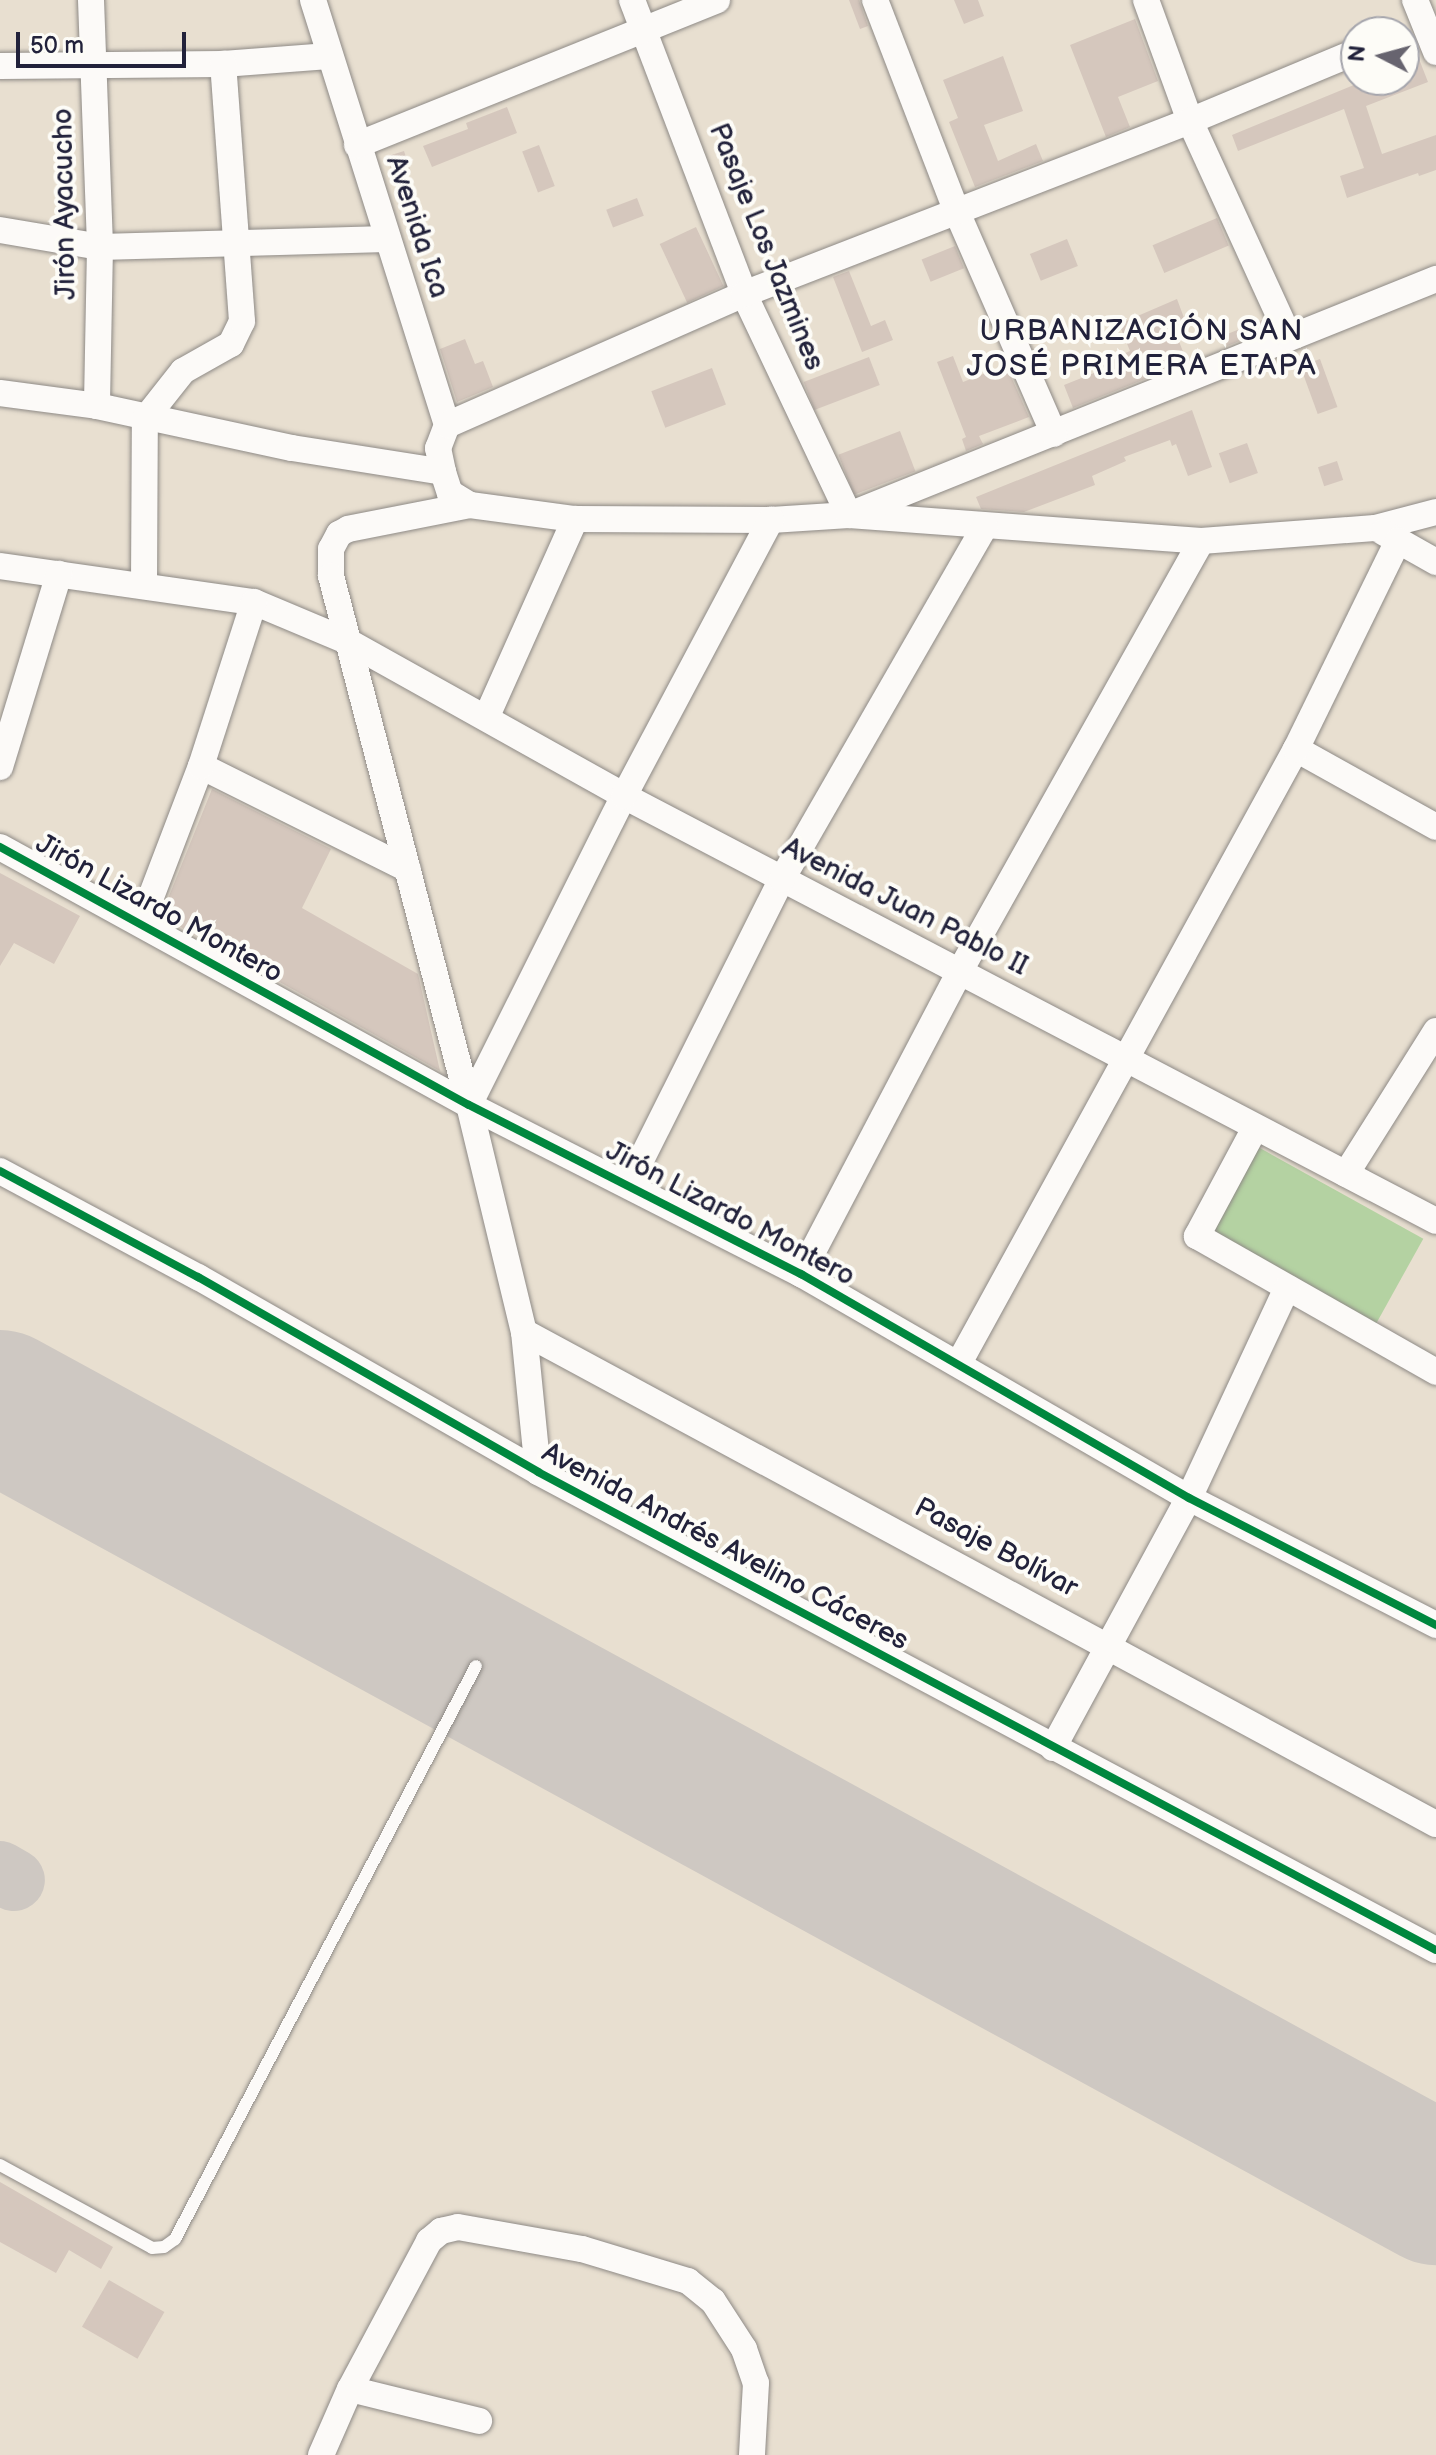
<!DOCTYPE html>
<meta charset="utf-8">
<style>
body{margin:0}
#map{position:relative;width:1436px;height:2455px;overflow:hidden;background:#e8dfd0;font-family:"Balsamiq Sans",sans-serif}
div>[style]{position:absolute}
.green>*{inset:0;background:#b4d2a2;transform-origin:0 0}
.taxiway>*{height:62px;margin:-31px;padding:0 31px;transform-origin:31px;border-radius:31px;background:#cec8c2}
.runway>*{height:152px;margin:-76px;padding:0 76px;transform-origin:76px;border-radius:76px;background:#cec8c2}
.building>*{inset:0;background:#d5c7bd;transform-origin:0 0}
.roads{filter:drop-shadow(0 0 2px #8e8a86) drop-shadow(0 0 2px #8e8a86)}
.service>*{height:12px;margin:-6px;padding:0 6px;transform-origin:6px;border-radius:6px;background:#fcfaf8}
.minor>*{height:26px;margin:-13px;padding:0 13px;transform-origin:13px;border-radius:13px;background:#fcfaf8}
.cycleway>*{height:8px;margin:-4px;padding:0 4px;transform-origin:4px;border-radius:4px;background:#00873e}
span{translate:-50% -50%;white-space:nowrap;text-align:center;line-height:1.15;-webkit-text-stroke:8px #fdfcf7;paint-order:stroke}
.street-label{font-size:28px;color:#22223b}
.neighbourhood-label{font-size:30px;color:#22223b;letter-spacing:2px}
.north{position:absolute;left:1340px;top:16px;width:80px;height:80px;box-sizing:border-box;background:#fdfcf7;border:2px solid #a5a5ac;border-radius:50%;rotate:276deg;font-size:22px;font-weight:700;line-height:32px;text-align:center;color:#22223b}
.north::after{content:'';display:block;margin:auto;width:28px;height:36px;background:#67646f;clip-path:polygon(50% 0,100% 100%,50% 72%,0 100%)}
.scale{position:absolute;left:16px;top:32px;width:170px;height:36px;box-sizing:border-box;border:4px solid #22223b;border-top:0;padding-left:10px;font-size:24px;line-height:28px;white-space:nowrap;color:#22223b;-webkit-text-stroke:6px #fdfcf7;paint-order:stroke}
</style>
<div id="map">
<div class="green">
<i style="left:1258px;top:1147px;width:189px;height:100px;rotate:29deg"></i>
</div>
<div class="taxiway">
<i style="left:0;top:1411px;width:11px;rotate:5deg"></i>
<i style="left:0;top:1872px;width:16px;rotate:30deg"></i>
</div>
<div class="runway">
<i style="left:0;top:1406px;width:1636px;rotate:28.6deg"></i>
</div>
<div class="building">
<i style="clip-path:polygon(849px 0,859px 0,868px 26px,860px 29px)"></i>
<i style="clip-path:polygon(954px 0,978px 0,984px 16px,964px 24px)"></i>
<i style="clip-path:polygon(1135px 19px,1158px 81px,1118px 97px,1130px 127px,1106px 137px,1070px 45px)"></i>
<i style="clip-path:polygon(1003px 56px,1023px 111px,984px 125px,998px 161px,1036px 144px,1043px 161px,975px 187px,949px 122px,958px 118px,943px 80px)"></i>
<i style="clip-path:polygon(1419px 59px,1428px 82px,1366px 106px,1382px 154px,1436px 135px,1436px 170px,1419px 176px,1418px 173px,1347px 198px,1340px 176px,1364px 168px,1344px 109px,1238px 151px,1232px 135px,1366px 80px,1404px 80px,1404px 65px)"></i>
<i style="clip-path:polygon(507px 107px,517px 133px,432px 167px,423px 146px,468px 129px,466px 123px)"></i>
<i style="left:539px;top:145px;width:44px;height:18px;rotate:69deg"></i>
<i style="left:404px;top:151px;width:19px;height:18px;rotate:72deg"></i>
<i style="left:637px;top:198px;width:19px;height:33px;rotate:69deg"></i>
<i style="left:1217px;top:218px;width:30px;height:70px;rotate:67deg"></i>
<i style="left:696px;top:227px;width:65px;height:40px;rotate:65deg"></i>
<i style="left:1067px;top:239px;width:29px;height:40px;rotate:68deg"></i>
<i style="left:955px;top:246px;width:24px;height:36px;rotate:68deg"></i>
<i style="clip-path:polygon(849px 271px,871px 326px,885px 320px,893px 340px,862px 352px,833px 277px)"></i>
<i style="clip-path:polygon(1177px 299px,1187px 326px,1175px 331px,1187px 362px,1073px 408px,1064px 385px,1114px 365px,1112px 359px,1130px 351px,1119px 324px)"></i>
<i style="left:1262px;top:320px;width:11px;height:42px;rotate:68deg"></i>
<i style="clip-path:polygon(465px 339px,475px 364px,483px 361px,493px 387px,457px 402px,440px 349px)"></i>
<i style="clip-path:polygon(953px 356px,963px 382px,1006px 365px,1029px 417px,979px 436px,983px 444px,966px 451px,962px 439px,966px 437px,937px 362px)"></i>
<i style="left:869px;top:357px;width:30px;height:70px;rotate:69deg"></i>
<i style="left:1320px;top:359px;width:51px;height:21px;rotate:70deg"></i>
<i style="left:712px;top:368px;width:39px;height:65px;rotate:69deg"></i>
<i style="clip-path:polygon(1192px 410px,1212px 467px,1188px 476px,1176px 444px,1172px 446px,1170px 440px,1124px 457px,1126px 461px,1092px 476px,1095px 485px,1024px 512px,981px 509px,976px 497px)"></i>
<i style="left:900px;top:431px;width:43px;height:66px;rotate:69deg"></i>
<i style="left:1247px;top:443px;width:32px;height:30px;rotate:70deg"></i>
<i style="left:1337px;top:461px;width:20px;height:20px;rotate:72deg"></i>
<i style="clip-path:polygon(212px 789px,331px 849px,302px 908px,418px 974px,440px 1071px,161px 916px)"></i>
<i style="clip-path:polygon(0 873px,80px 916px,54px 964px,14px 943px,0 966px)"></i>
<i style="clip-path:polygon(0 2182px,113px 2247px,101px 2269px,69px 2250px,56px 2273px,0 2242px)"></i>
<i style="left:109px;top:2280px;width:64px;height:54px;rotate:30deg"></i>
</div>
<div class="roads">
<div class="service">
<i style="left:0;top:2165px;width:173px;rotate:28.6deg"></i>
<i style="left:152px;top:2248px;width:12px;rotate:-5deg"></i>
<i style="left:164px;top:2247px;width:14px;rotate:-36deg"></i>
<i style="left:175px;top:2239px;width:647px;rotate:-62.29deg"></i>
</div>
<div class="minor">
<i style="left:91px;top:0;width:247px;rotate:87.9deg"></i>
<i style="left:100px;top:247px;width:159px;rotate:91.1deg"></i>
<i style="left:313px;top:0;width:446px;rotate:72.5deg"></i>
<i style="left:447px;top:425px;width:25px;rotate:111deg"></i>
<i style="left:438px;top:448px;width:25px;rotate:78deg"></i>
<i style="left:443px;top:472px;width:22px;rotate:72deg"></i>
<i style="left:450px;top:493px;width:23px;rotate:31deg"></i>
<i style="left:470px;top:505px;width:106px;rotate:7.6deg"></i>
<i style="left:575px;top:519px;width:196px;rotate:0.3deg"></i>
<i style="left:771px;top:520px;width:78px;rotate:-3.7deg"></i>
<i style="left:849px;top:515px;width:353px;rotate:4.2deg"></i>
<i style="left:1201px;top:541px;width:174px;rotate:-4.3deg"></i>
<i style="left:1375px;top:528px;width:63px;rotate:-14.7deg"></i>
<i style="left:632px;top:0;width:315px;rotate:69.1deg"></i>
<i style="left:744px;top:294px;width:245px;rotate:64.6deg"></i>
<i style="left:849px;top:515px;width:633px;rotate:-21.9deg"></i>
<i style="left:875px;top:0;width:227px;rotate:68.9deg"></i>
<i style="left:957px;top:212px;width:242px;rotate:66.4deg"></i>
<i style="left:1146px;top:0;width:129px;rotate:70deg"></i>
<i style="left:1190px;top:121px;width:238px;rotate:65.4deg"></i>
<i style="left:1415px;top:0;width:56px;rotate:68deg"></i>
<i style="left:0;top:66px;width:223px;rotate:-0.5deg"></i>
<i style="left:223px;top:64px;width:106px;rotate:-4.3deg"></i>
<i style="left:357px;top:145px;width:388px;rotate:-21.9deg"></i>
<i style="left:0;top:230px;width:101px;rotate:9.6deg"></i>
<i style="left:100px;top:247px;width:287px;rotate:-1.6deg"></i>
<i style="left:0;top:393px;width:98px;rotate:7.6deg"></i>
<i style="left:97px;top:406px;width:199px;rotate:12.2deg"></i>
<i style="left:292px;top:448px;width:153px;rotate:9deg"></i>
<i style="left:447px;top:425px;width:325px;rotate:-23.8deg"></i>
<i style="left:744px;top:294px;width:478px;rotate:-21.2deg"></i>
<i style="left:1190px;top:121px;width:180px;rotate:-22.6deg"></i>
<i style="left:470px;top:505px;width:124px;rotate:168.9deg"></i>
<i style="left:348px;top:529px;width:10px;rotate:151deg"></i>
<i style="left:339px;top:534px;width:17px;rotate:118deg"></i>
<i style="left:331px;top:549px;width:27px;rotate:90deg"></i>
<i style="left:331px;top:576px;width:547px;rotate:75.38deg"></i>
<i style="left:469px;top:1105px;width:234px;rotate:76.4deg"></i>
<i style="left:524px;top:1332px;width:141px;rotate:84.3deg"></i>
<i style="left:1383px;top:532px;width:61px;rotate:29.5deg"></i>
<i style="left:0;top:566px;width:257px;rotate:8.1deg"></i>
<i style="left:254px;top:602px;width:103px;rotate:22.8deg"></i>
<i style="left:349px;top:642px;width:315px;rotate:29.2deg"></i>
<i style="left:624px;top:796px;width:916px;rotate:27.63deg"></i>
<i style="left:144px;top:585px;width:166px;rotate:-89.7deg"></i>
<i style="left:145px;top:419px;width:61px;rotate:-51.6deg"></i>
<i style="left:183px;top:371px;width:55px;rotate:-29.4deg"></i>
<i style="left:231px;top:344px;width:25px;rotate:-64deg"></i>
<i style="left:242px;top:321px;width:258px;rotate:-94.2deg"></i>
<i style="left:487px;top:716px;width:216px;rotate:-65.9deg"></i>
<i style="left:1296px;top:749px;width:160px;rotate:29.1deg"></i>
<i style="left:201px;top:766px;width:231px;rotate:26.5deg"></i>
<i style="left:0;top:767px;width:202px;rotate:-73deg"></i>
<i style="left:0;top:847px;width:535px;rotate:28.82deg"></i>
<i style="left:469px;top:1105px;width:373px;rotate:27deg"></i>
<i style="left:801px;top:1274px;width:448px;rotate:30deg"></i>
<i style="left:1189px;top:1498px;width:278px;rotate:27.2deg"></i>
<i style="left:141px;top:923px;width:168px;rotate:-69.1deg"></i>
<i style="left:201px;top:766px;width:172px;rotate:-72.1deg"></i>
<i style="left:469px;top:1105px;width:346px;rotate:-63.4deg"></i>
<i style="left:624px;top:796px;width:313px;rotate:-62deg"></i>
<i style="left:1255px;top:1128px;width:123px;rotate:118.2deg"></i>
<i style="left:1197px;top:1236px;width:275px;rotate:29.6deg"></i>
<i style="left:0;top:1171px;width:225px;rotate:28.2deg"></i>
<i style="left:198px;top:1277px;width:392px;rotate:29.8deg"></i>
<i style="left:538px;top:1472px;width:1017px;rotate:28.03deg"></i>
<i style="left:1346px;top:1174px;width:169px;rotate:-57.8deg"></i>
<i style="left:629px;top:1184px;width:341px;rotate:-63.4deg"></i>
<i style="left:782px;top:879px;width:407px;rotate:-60.1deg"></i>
<i style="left:801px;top:1274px;width:342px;rotate:-62.3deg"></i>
<i style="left:960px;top:971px;width:493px;rotate:-60.7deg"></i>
<i style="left:524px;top:1332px;width:1036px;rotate:28.35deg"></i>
<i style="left:959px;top:1363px;width:700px;rotate:-61.24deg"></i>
<i style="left:1296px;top:749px;width:232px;rotate:-63.9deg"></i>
<i style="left:1053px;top:1748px;width:285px;rotate:-61.5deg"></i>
<i style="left:1189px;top:1498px;width:232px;rotate:-65deg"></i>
<i style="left:350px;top:2389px;width:133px;rotate:13.9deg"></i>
<i style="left:321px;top:2455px;width:72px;rotate:-66.3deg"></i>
<i style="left:350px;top:2389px;width:168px;rotate:-61.9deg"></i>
<i style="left:429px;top:2241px;width:16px;rotate:-40deg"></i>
<i style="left:441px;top:2231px;width:17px;rotate:-13deg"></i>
<i style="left:458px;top:2227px;width:126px;rotate:10.1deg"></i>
<i style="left:582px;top:2249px;width:111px;rotate:16.8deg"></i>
<i style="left:688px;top:2281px;width:32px;rotate:39deg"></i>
<i style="left:713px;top:2301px;width:57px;rotate:57.1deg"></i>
<i style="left:744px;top:2349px;width:36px;rotate:71deg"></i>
<i style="left:756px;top:2383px;width:72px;rotate:93.2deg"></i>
</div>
</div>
<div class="cycleway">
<i style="left:0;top:847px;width:535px;rotate:28.82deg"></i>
<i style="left:469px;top:1105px;width:373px;rotate:27deg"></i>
<i style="left:801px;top:1274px;width:448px;rotate:30deg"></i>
<i style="left:1189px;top:1498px;width:278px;rotate:27.2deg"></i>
<i style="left:0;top:1171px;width:225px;rotate:28.2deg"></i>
<i style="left:198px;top:1277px;width:392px;rotate:29.8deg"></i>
<i style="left:538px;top:1472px;width:1017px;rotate:28.03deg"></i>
</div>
<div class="street-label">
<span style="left:65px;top:204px;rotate:-91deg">Jirón Ayacucho</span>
<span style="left:417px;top:227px;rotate:72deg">Avenida Ica</span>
<span style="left:766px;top:247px;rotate:68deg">Pasaje Los Jazmines</span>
<span style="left:905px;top:907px;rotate:27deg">Avenida Juan Pablo II</span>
<span style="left:159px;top:909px;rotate:29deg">Jirón Lizardo Montero</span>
<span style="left:730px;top:1214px;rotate:28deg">Jirón Lizardo Montero</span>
<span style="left:725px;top:1547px;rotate:28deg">Avenida Andrés Avelino Cáceres</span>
<span style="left:996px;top:1548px;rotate:28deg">Pasaje Bolívar</span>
</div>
<div class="neighbourhood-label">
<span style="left:1142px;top:348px">URBANIZACIÓN SAN<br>JOSÉ PRIMERA ETAPA</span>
</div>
<div class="north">N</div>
<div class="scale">50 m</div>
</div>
